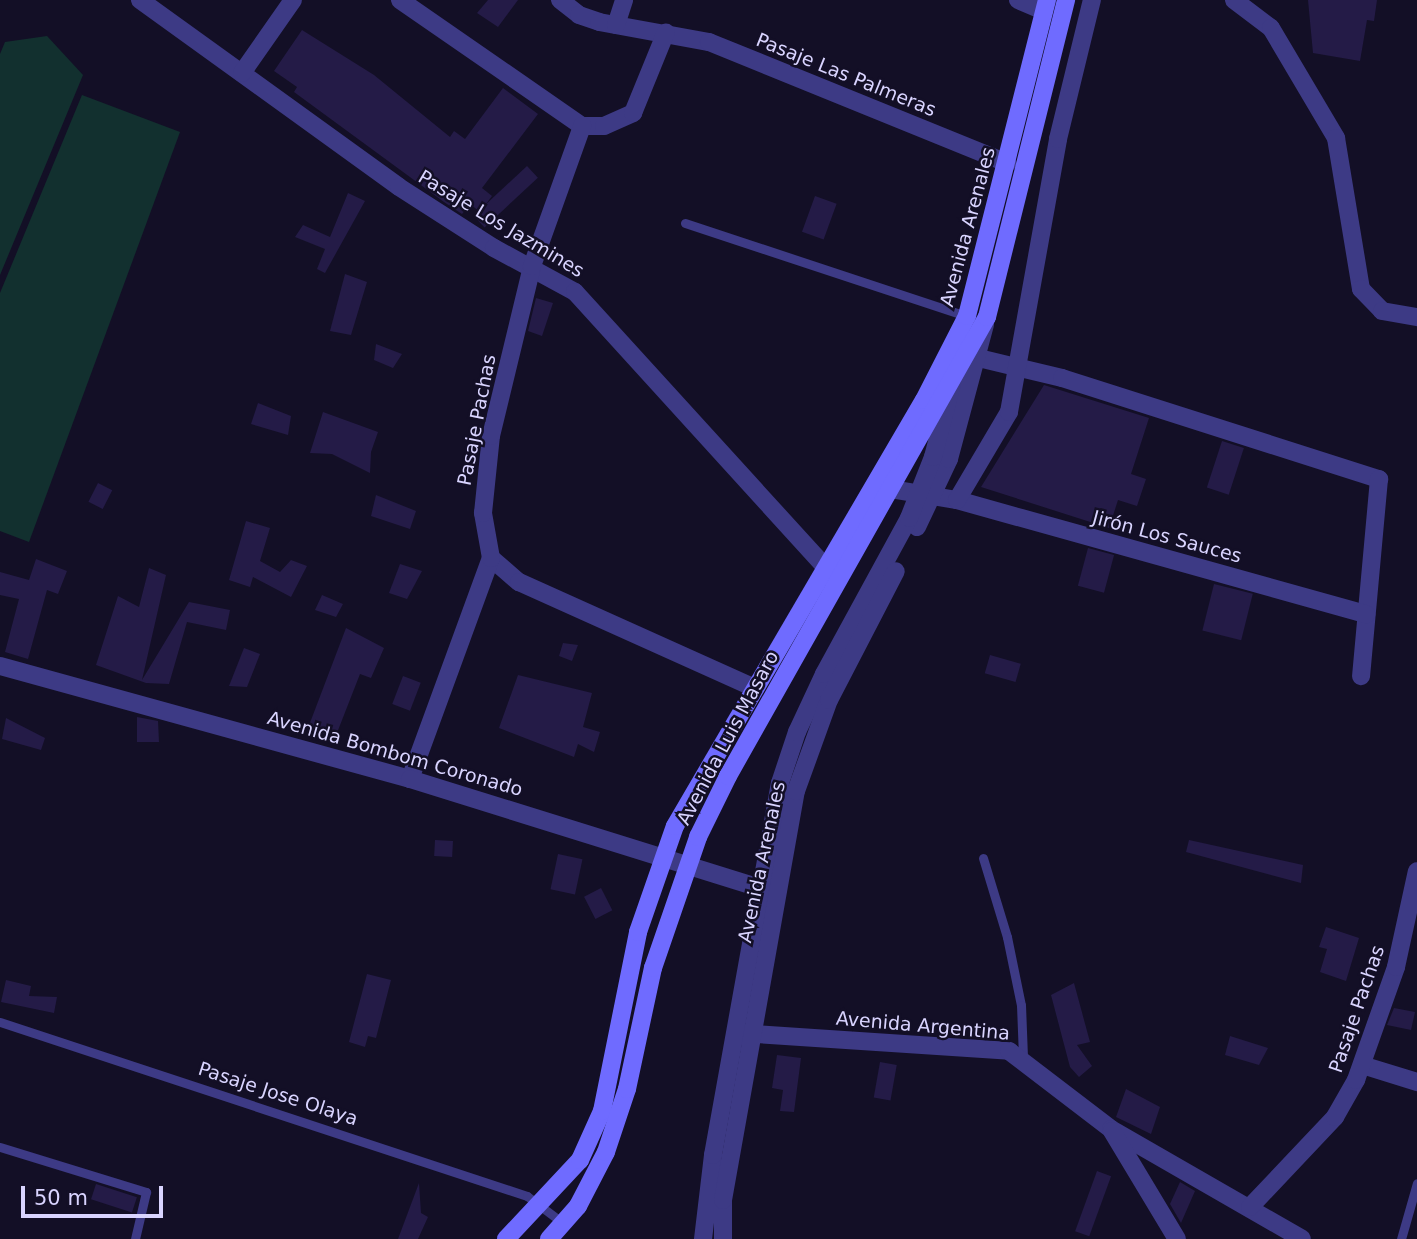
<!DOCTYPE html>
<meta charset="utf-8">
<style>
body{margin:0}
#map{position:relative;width:1417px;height:1239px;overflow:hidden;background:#130f26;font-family:"DejaVu Sans",sans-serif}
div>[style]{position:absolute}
.green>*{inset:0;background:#12302f}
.building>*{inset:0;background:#241b47;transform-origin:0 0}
.service>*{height:9px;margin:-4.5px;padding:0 4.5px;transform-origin:4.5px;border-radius:4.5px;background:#3d3a85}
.minor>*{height:18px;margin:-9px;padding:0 9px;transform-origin:9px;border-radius:9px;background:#3d3a85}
.tertiary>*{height:18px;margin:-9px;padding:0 9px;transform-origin:9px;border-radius:9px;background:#3d3a85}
.secondary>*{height:18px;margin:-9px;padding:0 9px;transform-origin:9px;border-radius:9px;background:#6f6bff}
span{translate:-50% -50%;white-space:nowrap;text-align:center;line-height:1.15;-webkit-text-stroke:5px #130f26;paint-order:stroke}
.street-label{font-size:19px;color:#d9d4ff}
.scale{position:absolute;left:21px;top:1186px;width:142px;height:32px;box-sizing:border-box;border:4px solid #d9d4ff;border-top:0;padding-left:9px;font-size:21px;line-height:24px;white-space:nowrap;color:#d9d4ff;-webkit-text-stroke:5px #130f26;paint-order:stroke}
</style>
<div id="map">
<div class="green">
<i style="clip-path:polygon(47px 36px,83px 75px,0 275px,0 54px,5px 42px)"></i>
<i style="clip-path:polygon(82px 95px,180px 132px,29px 542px,0 531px,0 293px)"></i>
</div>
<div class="building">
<i style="clip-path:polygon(488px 0,518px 0,498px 27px,477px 13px)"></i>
<i style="clip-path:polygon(1308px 0,1377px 0,1374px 21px,1367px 20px,1360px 61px,1313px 53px)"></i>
<i style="clip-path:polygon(302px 30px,374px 75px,450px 137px,454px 131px,465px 139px,503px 88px,538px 114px,482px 188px,492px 196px,480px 212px,470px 204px,462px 214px,444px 202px,294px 92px,297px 87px,274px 71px)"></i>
<i style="left:527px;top:166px;width:16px;height:73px;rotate:47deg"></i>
<i style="clip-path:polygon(348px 193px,365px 201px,325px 273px,317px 269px,325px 249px,295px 237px,303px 225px,330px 237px)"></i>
<i style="left:815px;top:196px;width:23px;height:38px;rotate:20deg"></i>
<i style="clip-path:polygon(345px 274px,367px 282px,351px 335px,330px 331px)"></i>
<i style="clip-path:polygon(536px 298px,553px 303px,542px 336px,528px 331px)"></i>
<i style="clip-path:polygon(376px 344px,402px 354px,393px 368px,374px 360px)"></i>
<i style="clip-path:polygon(1044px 385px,1149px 418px,1131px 474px,1146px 479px,1137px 506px,1118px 500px,1109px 528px,981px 487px)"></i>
<i style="clip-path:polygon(258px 403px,291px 416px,288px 435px,251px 424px)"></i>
<i style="clip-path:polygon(323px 412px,378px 432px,371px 452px,370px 473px,332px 454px,310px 453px)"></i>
<i style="left:1222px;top:441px;width:23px;height:49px;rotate:18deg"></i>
<i style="left:98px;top:483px;width:16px;height:21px;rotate:27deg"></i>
<i style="clip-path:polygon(376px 495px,416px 511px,410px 529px,371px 516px)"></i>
<i style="clip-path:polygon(246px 521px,270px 528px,260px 561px,280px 572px,291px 560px,307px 566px,291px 597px,253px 577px,250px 587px,229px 580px)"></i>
<i style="left:1088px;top:548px;width:27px;height:39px;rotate:15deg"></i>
<i style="clip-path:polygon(36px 559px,67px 571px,58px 594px,47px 590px,28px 659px,5px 652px,19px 599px,0 595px,0 572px,29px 580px)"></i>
<i style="clip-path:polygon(400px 564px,422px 571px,407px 599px,389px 593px)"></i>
<i style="clip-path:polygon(149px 568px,166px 575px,142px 680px,189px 602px,230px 610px,226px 630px,187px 622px,169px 684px,146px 683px,96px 665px,118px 596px,139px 607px)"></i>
<i style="left:1214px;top:584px;width:40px;height:48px;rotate:14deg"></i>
<i style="clip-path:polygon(322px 595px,343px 604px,336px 617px,315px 610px)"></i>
<i style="clip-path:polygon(346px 628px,384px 648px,371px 678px,360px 674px,335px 738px,308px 728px)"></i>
<i style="clip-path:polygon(563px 643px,578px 645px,572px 661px,559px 656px)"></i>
<i style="clip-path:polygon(244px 648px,260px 654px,247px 687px,229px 686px)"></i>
<i style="left:990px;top:655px;width:32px;height:19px;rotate:16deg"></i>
<i style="clip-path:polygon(518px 675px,592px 693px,583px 727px,600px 732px,594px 752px,578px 744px,574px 757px,499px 728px)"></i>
<i style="left:403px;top:676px;width:19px;height:30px;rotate:21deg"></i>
<i style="clip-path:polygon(137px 717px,158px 721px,159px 742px,137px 742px)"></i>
<i style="clip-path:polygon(6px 718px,45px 738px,41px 750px,2px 739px)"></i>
<i style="left:435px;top:840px;width:18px;height:16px;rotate:3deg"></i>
<i style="clip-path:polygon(1189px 840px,1303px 865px,1301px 883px,1186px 852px)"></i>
<i style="left:558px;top:854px;width:25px;height:36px;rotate:12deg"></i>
<i style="left:601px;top:888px;width:25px;height:19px;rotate:63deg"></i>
<i style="clip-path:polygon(1326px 927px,1359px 938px,1346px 981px,1320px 972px,1327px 949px,1319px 947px)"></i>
<i style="clip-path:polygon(367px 974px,391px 980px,376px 1038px,368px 1036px,365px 1047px,349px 1042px)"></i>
<i style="clip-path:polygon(6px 980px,31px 986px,29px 996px,57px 997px,54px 1013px,1px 1002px)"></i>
<i style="clip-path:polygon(1074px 983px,1090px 1042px,1077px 1045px,1092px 1066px,1079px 1077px,1070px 1067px,1051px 995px)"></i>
<i style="clip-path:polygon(1394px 1008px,1415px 1012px,1411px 1030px,1387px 1025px)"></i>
<i style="clip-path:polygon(1230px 1036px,1268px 1048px,1259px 1065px,1225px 1055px)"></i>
<i style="clip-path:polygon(777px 1055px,801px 1058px,794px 1112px,780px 1111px,783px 1090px,772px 1088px)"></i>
<i style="left:880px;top:1062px;width:17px;height:36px;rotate:10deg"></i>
<i style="clip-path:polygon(1126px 1089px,1160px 1107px,1151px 1134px,1116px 1117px)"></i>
<i style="left:1097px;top:1171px;width:15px;height:64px;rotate:20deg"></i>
<i style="clip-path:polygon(1180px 1182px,1195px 1191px,1181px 1223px,1170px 1204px)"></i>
<i style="clip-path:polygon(419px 1183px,421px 1213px,428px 1217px,418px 1239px,398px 1239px)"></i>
<i style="left:96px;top:1184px;width:43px;height:16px;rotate:18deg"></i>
</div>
<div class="service">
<i style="left:685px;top:223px;width:297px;rotate:18.3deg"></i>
<i style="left:983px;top:858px;width:83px;rotate:73.1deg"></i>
<i style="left:1007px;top:937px;width:69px;rotate:78.4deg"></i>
<i style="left:1021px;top:1005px;width:52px;rotate:87.8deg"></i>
<i style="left:0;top:1022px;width:555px;rotate:18.27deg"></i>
<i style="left:527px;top:1196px;width:45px;rotate:36.9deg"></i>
<i style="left:0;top:1147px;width:153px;rotate:17.1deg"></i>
<i style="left:146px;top:1192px;width:48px;rotate:103.2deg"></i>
<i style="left:1401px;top:1239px;width:58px;rotate:-74.1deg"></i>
</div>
<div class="minor">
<i style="left:140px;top:0;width:319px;rotate:35.8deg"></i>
<i style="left:399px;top:187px;width:113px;rotate:32.7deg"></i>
<i style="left:494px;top:248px;width:92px;rotate:28.5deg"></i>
<i style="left:575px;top:292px;width:370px;rotate:47.7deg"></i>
<i style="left:400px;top:0;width:221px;rotate:34.7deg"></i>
<i style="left:560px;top:0;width:24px;rotate:38deg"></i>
<i style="left:579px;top:15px;width:21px;rotate:19deg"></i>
<i style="left:599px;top:22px;width:112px;rotate:10.3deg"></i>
<i style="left:709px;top:42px;width:322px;rotate:22.1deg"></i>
<i style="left:1018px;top:0;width:28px;rotate:23deg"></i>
<i style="left:1234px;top:0;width:46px;rotate:37.1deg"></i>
<i style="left:1271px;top:28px;width:128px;rotate:59.4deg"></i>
<i style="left:1336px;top:138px;width:153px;rotate:80.6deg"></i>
<i style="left:1361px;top:289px;width:30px;rotate:46deg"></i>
<i style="left:1382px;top:311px;width:36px;rotate:10deg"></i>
<i style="left:616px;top:25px;width:26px;rotate:-72deg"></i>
<i style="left:242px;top:73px;width:89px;rotate:-55.1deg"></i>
<i style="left:582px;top:126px;width:22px"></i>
<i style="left:604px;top:126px;width:32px;rotate:-24deg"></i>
<i style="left:633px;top:113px;width:87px;rotate:-67.8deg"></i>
<i style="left:962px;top:354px;width:103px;rotate:13.5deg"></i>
<i style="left:1062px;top:378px;width:333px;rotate:17.7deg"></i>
<i style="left:1379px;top:479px;width:198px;rotate:95.2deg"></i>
<i style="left:891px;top:489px;width:67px;rotate:9.5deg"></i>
<i style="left:957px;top:500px;width:425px;rotate:15.6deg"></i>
<i style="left:957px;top:500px;width:102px;rotate:-59.4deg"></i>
<i style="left:1009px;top:412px;width:277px;rotate:-79.8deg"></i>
<i style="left:1058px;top:139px;width:143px;rotate:-76.3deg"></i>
<i style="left:491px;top:558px;width:37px;rotate:41deg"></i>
<i style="left:519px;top:582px;width:259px;rotate:24.2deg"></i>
<i style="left:410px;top:779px;width:235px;rotate:-69.9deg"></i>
<i style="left:491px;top:558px;width:46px;rotate:-100.1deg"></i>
<i style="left:483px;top:513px;width:77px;rotate:-84.1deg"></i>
<i style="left:491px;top:436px;width:175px;rotate:-76.4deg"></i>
<i style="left:532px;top:266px;width:149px;rotate:-70.3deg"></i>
<i style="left:740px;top:1033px;width:270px;rotate:3.8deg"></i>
<i style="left:1009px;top:1051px;width:128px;rotate:37.4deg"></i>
<i style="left:1111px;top:1129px;width:220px;rotate:29.9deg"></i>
<i style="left:1362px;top:1065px;width:58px;rotate:17.2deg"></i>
<i style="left:1112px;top:1131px;width:126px;rotate:59deg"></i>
<i style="left:1250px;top:1207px;width:124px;rotate:-46.6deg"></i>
<i style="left:1335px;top:1117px;width:43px;rotate:-60.4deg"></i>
<i style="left:1356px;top:1080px;width:120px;rotate:-70.5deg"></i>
<i style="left:1396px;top:967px;width:98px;rotate:-77.7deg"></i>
</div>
<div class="tertiary">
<i style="left:917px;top:527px;width:75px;rotate:-64.8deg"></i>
<i style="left:949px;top:459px;width:139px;rotate:-75deg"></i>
<i style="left:0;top:666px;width:425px;rotate:15.4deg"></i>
<i style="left:410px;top:779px;width:376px;rotate:17.3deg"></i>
<i style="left:703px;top:1239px;width:85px;rotate:-83.2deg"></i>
<i style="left:713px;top:1155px;width:378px;rotate:-79.8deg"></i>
<i style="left:780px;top:783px;width:54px;rotate:-71.6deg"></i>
<i style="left:797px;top:732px;width:64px;rotate:-65deg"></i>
<i style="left:824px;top:674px;width:178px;rotate:-61.4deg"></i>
<i style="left:909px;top:518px;width:66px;rotate:-68.5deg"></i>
<i style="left:933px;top:457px;width:75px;rotate:-75.4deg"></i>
<i style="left:723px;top:1239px;width:39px;rotate:-90deg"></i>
<i style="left:723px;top:1200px;width:415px;rotate:-79.9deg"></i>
<i style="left:796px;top:791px;width:97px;rotate:-70.1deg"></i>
<i style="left:829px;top:700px;width:145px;rotate:-62.6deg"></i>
</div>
<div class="secondary">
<i style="left:506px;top:1239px;width:108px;rotate:-46.9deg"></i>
<i style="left:580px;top:1160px;width:54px;rotate:-65.8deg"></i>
<i style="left:602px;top:1111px;width:183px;rotate:-78.6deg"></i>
<i style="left:638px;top:932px;width:112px;rotate:-70.8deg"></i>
<i style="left:675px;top:826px;width:493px;rotate:-59.7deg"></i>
<i style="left:924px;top:400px;width:94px;rotate:-62.9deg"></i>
<i style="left:967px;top:316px;width:326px;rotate:-75.8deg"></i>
<i style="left:549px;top:1239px;width:44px;rotate:-48.7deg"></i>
<i style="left:578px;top:1206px;width:61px;rotate:-62.6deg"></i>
<i style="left:606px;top:1152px;width:66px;rotate:-71.6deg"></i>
<i style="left:627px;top:1089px;width:124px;rotate:-77.9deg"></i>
<i style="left:653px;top:968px;width:139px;rotate:-71deg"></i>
<i style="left:698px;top:837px;width:68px;rotate:-63.8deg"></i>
<i style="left:728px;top:776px;width:527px;rotate:-60.57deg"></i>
<i style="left:987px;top:317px;width:327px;rotate:-76deg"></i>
</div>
<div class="street-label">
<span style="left:846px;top:75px;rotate:22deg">Pasaje Las Palmeras</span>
<span style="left:501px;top:224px;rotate:31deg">Pasaje Los Jazmines</span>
<span style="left:968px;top:227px;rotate:-75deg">Avenida Arenales</span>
<span style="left:477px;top:420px;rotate:-79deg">Pasaje Pachas</span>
<span style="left:1167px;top:537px;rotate:15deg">Jirón Los Sauces</span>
<span style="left:728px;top:738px;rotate:-62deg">Avenida Luis Masaro</span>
<span style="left:395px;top:754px;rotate:16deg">Avenida Bombom Coronado</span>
<span style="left:762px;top:862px;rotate:-78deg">Avenida Arenales</span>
<span style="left:1357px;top:1009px;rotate:-71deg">Pasaje Pachas</span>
<span style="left:923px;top:1026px;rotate:5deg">Avenida Argentina</span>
<span style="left:278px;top:1094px;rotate:18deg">Pasaje Jose Olaya</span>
</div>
<div class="scale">50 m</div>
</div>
